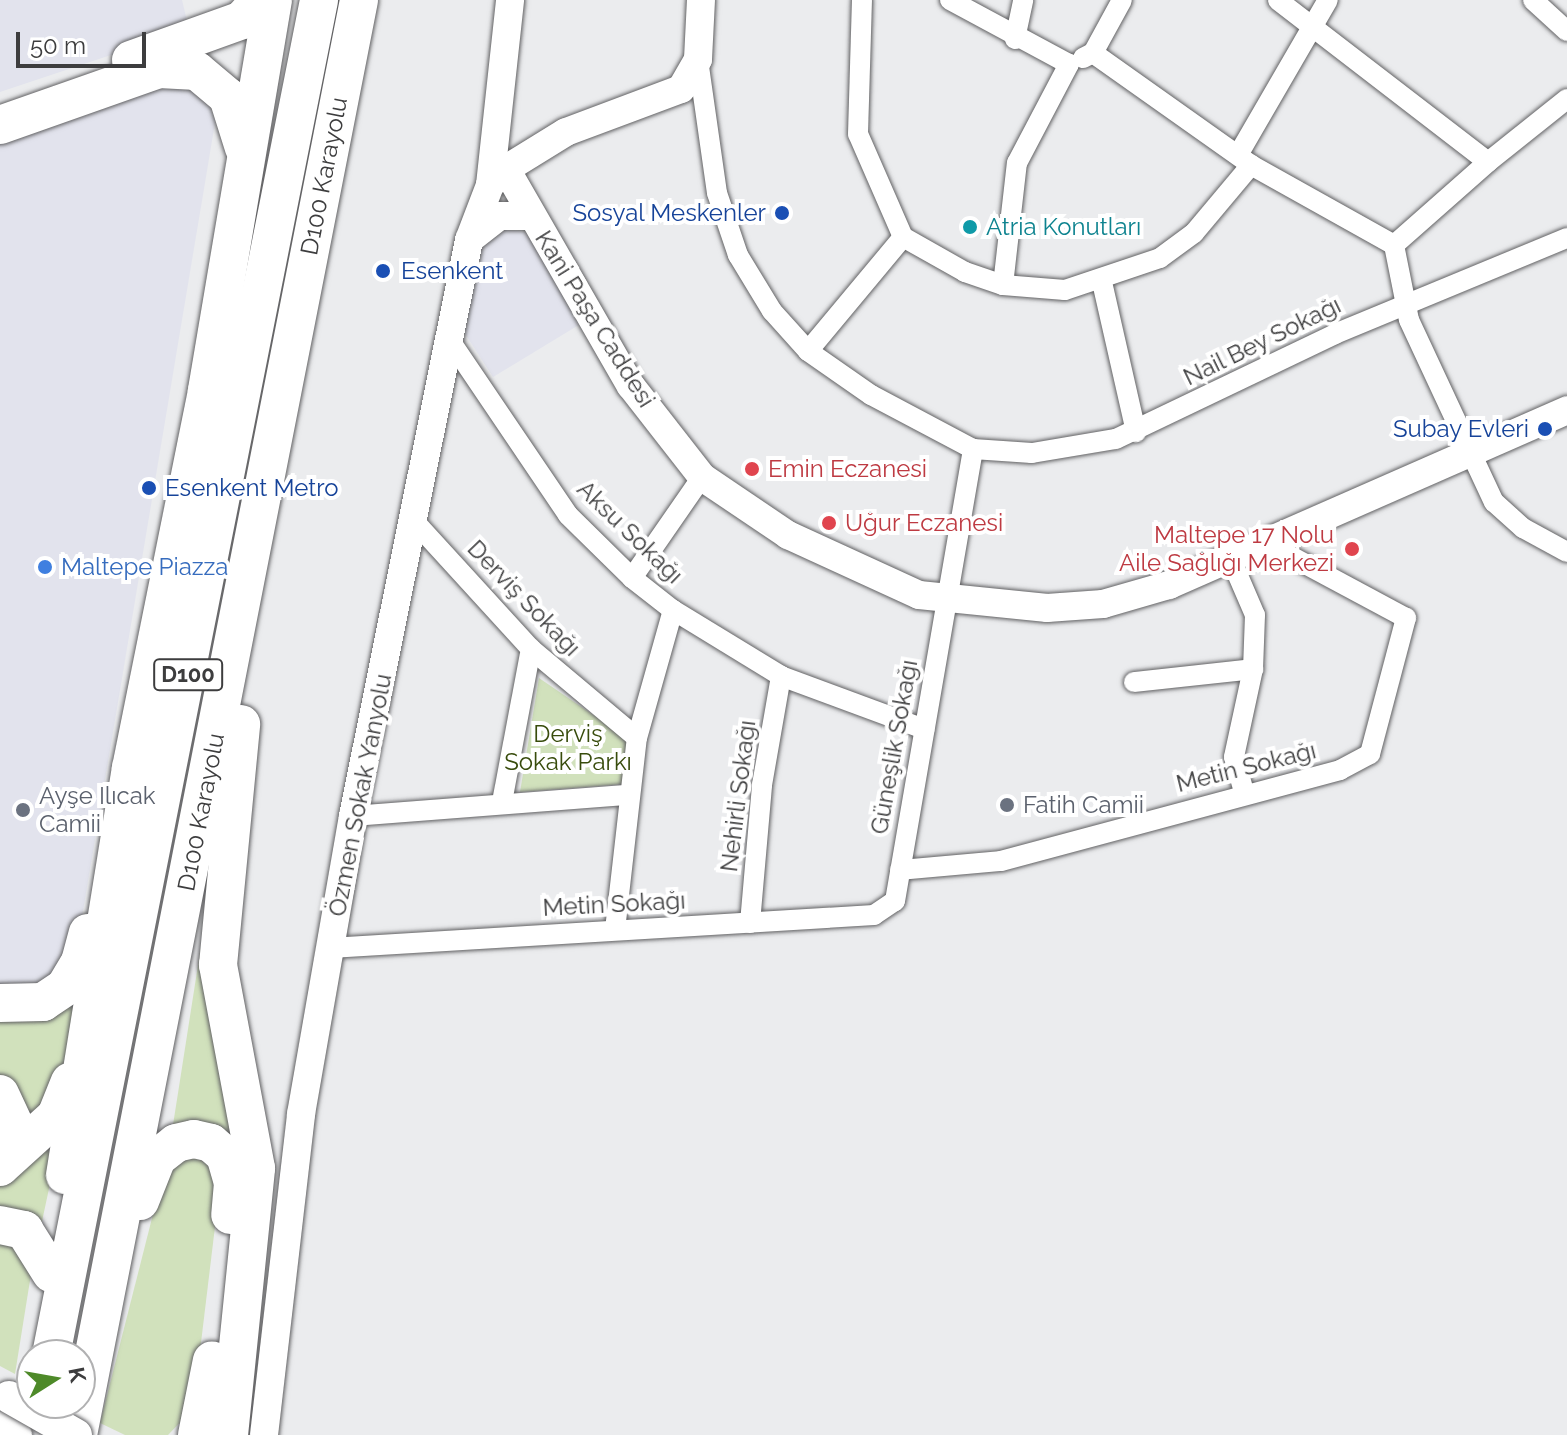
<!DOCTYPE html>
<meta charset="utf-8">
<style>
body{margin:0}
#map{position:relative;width:1567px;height:1435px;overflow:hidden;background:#ebecee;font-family:Raleway,sans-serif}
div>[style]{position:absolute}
.built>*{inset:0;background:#e2e3ed}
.green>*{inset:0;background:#d1e1bc}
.roads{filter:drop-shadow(0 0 2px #616163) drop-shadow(0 0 2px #616163)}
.street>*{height:20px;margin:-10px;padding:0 10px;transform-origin:10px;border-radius:10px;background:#fff}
.secondary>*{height:28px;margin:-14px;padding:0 14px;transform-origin:14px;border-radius:14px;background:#fff}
.primary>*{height:32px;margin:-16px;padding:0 16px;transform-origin:16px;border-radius:16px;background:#fff}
.highway>*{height:38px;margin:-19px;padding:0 19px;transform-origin:19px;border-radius:19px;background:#fff}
.bridges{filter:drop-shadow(0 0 2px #616163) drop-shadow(0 0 2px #616163)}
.primary-bridge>*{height:32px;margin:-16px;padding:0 16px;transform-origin:16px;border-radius:16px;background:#fff}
.dots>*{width:22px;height:22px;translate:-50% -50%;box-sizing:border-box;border:4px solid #fff;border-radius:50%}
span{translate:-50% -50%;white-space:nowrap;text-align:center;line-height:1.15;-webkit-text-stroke:8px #fff;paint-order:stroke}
.shield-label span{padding:2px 6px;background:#fff;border:2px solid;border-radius:6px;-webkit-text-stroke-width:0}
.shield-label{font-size:22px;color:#3d3d3e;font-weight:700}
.street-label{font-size:24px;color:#3d3d3e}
.transit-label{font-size:24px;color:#164399}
.right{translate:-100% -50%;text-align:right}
.left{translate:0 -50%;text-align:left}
.culture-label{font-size:24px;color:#0d838f}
.health-label{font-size:24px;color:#be3a42}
.shop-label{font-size:24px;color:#366cbe}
.park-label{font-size:24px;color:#384c0c}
.worship-label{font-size:24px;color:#5b616d}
.north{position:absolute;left:16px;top:1339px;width:80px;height:80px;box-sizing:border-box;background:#fff;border:2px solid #b1b1b2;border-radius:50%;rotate:79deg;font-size:22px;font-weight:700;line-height:32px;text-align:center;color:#3d3d3e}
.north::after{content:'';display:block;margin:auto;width:28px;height:36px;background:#4e8a29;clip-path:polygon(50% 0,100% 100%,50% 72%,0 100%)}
.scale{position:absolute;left:16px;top:32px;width:130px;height:36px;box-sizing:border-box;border:4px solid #3d3d3e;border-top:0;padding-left:10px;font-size:24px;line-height:28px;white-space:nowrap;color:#3d3d3e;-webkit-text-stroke:6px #fff;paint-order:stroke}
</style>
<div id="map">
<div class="built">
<i style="clip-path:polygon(0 0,182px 0,189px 29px,0 92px)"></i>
<i style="clip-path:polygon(165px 85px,195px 86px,216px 117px,76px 953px,60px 977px,0 996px,0 136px)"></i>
<i style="clip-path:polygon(500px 229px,532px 233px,582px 323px,493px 377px,462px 329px,476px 247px)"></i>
</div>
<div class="green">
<i style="clip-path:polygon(539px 678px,627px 738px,624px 784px,520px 792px)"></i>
<i style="clip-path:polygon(214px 863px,239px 1155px,173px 1125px)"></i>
<i style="clip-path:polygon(83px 998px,66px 1076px,22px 1142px,0 1084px,0 1015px)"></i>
<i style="clip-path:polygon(65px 1114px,41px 1226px,0 1212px,0 1186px,25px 1165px)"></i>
<i style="clip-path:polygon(196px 1150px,221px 1177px,193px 1409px,168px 1435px,125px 1435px,100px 1423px,166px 1163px)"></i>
<i style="clip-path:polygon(0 1236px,10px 1239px,32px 1268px,15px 1374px,0 1366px)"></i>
</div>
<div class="roads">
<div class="street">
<i style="left:950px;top:0;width:135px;rotate:28.3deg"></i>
<i style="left:1533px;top:0;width:46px;rotate:42.4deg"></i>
<i style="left:1015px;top:39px;width:40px;rotate:-78deg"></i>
<i style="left:1093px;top:53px;width:194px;rotate:35.3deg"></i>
<i style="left:1251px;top:165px;width:164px;rotate:29.2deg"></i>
<i style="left:1394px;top:245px;width:125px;rotate:-41.4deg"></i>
<i style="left:1488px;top:162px;width:265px;rotate:-142.4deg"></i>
<i style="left:1083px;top:58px;width:11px;rotate:-27deg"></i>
<i style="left:1093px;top:53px;width:60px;rotate:-61.3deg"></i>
<i style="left:1238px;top:155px;width:179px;rotate:-59.9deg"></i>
<i style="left:1488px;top:162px;width:101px;rotate:-38.6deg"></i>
<i style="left:903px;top:237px;width:71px;rotate:29.4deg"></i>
<i style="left:965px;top:272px;width:40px;rotate:18.9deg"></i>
<i style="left:1003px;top:285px;width:62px;rotate:4.6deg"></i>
<i style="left:1065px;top:290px;width:100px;rotate:-18.6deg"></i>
<i style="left:1160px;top:258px;width:42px;rotate:-36.3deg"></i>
<i style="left:1194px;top:233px;width:89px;rotate:-50deg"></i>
<i style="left:1394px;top:245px;width:76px;rotate:78.7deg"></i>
<i style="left:1409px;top:320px;width:201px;rotate:65deg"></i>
<i style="left:1494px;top:502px;width:39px;rotate:42deg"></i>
<i style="left:1523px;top:528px;width:50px;rotate:28.6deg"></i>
<i style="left:1102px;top:282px;width:154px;rotate:77.2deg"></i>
<i style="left:1003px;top:285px;width:123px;rotate:-83.5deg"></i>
<i style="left:1017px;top:163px;width:112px;rotate:-62.3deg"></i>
<i style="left:449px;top:339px;width:212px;rotate:55.9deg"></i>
<i style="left:568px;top:515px;width:90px;rotate:44.5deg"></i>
<i style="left:632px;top:578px;width:52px;rotate:38deg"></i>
<i style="left:673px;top:610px;width:127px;rotate:31.4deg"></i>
<i style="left:781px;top:676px;width:153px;rotate:20.3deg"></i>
<i style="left:808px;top:351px;width:148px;rotate:-50.2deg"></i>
<i style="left:903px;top:237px;width:112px;rotate:-113.6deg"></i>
<i style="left:858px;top:134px;width:134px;rotate:-88.3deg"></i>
<i style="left:973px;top:449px;width:59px;rotate:3.9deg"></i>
<i style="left:1032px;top:453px;width:85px;rotate:-9.5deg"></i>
<i style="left:1116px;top:439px;width:243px;rotate:-25.6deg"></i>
<i style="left:1335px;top:334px;width:251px;rotate:-22.5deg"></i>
<i style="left:415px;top:522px;width:172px;rotate:47.6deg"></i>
<i style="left:531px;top:649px;width:138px;rotate:40deg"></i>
<i style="left:1230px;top:557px;width:63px;rotate:66.7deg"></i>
<i style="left:1255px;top:615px;width:54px;rotate:92.1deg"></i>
<i style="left:1253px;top:669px;width:90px;rotate:102.2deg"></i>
<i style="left:1234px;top:757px;width:36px;rotate:74deg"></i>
<i style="left:632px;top:578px;width:123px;rotate:-55.3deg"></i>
<i style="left:1134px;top:682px;width:120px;rotate:-6.2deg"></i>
<i style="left:502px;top:802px;width:156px;rotate:-79.3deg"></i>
<i style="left:353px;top:816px;width:276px;rotate:-4.4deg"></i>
<i style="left:900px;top:870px;width:101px;rotate:-5.1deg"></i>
<i style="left:1001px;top:861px;width:351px;rotate:-15deg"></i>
<i style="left:1340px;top:770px;width:34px;rotate:-28deg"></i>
<i style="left:1370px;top:754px;width:141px;rotate:-75.2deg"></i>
<i style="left:1406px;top:618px;width:159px;rotate:-151.8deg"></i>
<i style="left:750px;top:923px;width:139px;rotate:-85deg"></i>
<i style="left:762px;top:785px;width:111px;rotate:-80.1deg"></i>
<i style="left:615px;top:930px;width:193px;rotate:-83.5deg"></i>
<i style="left:637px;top:738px;width:133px;rotate:-74.3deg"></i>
<i style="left:330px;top:948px;width:545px;rotate:-3.47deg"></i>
<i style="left:874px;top:915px;width:25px;rotate:-34deg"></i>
<i style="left:895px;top:901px;width:459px;rotate:-80.2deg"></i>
<i style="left:973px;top:449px;width:115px;rotate:-152.1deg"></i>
<i style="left:871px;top:395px;width:77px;rotate:-145.1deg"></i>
<i style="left:808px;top:351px;width:54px;rotate:-132deg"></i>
<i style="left:772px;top:311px;width:66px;rotate:-121.3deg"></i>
<i style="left:738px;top:255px;width:65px;rotate:-108.7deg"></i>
<i style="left:717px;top:193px;width:135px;rotate:-98.1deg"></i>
</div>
<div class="secondary">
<i style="left:506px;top:169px;width:250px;rotate:60.1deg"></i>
<i style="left:631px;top:386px;width:115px;rotate:52deg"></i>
<i style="left:702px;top:477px;width:104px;rotate:34deg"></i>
<i style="left:788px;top:535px;width:144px;rotate:24.6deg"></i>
<i style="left:919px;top:595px;width:129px;rotate:5.8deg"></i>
<i style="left:1047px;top:608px;width:56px;rotate:-4.1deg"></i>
<i style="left:1103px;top:604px;width:69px;rotate:-16.1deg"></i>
<i style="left:1169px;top:585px;width:435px;rotate:-23.7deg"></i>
<i style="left:490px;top:185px;width:186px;rotate:-83.8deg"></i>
<i style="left:470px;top:239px;width:37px;rotate:-38deg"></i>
<i style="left:499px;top:216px;width:33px"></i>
<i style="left:264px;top:1435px;width:323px;rotate:-83.4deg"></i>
<i style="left:301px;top:1114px;width:303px;rotate:-80.1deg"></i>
<i style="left:353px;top:816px;width:588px;rotate:-78.61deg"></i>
<i style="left:469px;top:240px;width:59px;rotate:-69.1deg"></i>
<i style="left:490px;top:185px;width:23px;rotate:-45deg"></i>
<i style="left:506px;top:169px;width:70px;rotate:-31.7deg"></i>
<i style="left:566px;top:132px;width:123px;rotate:-20.5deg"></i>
<i style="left:681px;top:89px;width:34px;rotate:-60deg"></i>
<i style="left:698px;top:59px;width:59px;rotate:-87.1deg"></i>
</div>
<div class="primary">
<i style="left:0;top:1427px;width:18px;rotate:27deg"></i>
</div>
<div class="highway">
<i style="left:131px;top:60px;width:118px;rotate:-19.8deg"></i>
<i style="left:242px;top:20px;width:27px;rotate:-48deg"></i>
<i style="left:0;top:125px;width:169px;rotate:-19.4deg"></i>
<i style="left:159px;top:69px;width:38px;rotate:3deg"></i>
<i style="left:197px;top:71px;width:40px;rotate:40deg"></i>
<i style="left:228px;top:97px;width:53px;rotate:72.6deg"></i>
<i style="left:0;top:1003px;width:43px;rotate:-1.3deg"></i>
<i style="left:43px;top:1002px;width:27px;rotate:-34deg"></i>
<i style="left:65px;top:987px;width:29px;rotate:-59deg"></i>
<i style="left:80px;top:962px;width:30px;rotate:-75deg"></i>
<i style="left:0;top:1094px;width:35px;rotate:65deg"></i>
<i style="left:15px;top:1126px;width:22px;rotate:95deg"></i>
<i style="left:13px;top:1148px;width:22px;rotate:124deg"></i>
<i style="left:0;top:1167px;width:76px;rotate:-42.3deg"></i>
<i style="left:56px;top:1116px;width:37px;rotate:-68deg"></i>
<i style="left:65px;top:1175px;width:412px;rotate:-80.8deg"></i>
<i style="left:131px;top:768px;width:386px;rotate:-78.6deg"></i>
<i style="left:207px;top:390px;width:396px;rotate:-80.4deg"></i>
<i style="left:140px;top:1201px;width:46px;rotate:-68.4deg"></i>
<i style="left:157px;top:1158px;width:24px;rotate:-38deg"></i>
<i style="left:176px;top:1143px;width:18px;rotate:-13deg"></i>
<i style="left:194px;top:1139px;width:17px;rotate:13deg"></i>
<i style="left:211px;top:1143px;width:18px;rotate:41deg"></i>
<i style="left:225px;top:1155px;width:29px;rotate:74deg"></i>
<i style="left:233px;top:1183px;width:32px;rotate:95deg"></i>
<i style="left:0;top:1225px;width:25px;rotate:12deg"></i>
<i style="left:24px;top:1230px;width:51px;rotate:57.9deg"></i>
<i style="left:51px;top:1355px;width:1381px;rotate:-78.81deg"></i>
<i style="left:78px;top:1435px;width:1462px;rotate:-78.92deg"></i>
<i style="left:197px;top:1435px;width:76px;rotate:-78.7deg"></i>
<i style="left:229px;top:1435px;width:268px;rotate:-84.2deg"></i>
<i style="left:256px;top:1168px;width:207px;rotate:-100.6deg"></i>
<i style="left:218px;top:965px;width:242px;rotate:-84.5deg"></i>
</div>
</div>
<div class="bridges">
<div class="primary-bridge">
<i style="left:9px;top:1397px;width:77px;rotate:29.6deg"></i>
</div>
</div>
<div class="dots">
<i style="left:782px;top:213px;background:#1a4fb4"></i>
<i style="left:970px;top:227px;background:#0f9aa8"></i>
<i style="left:383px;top:271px;background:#1a4fb4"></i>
<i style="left:1545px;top:429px;background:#1a4fb4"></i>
<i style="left:752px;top:469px;background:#e0444e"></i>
<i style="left:149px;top:488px;background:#1a4fb4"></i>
<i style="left:829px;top:523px;background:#e0444e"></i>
<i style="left:1352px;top:549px;background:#e0444e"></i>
<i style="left:45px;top:567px;background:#3f7fe0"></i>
<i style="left:1007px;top:805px;background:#6b7280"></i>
<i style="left:23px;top:810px;background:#6b7280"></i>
</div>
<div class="shield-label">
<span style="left:188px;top:675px">D100</span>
</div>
<div class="street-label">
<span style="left:324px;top:176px;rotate:-79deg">D100 Karayolu</span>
<span style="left:595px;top:319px;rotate:58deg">Kani Paşa Caddesi</span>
<span style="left:1262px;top:341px;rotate:-26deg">Nail Bey Sokağı</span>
<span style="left:630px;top:532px;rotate:44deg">Aksu Sokağı</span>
<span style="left:524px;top:598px;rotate:46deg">Derviş Sokağı</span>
<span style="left:894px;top:747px;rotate:-80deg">Güneşlik Sokağı</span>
<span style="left:1246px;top:767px;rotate:-14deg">Metin Sokağı</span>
<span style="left:360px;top:795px;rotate:-79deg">Özmen Sokak Yanyolu</span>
<span style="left:738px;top:796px;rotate:-83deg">Nehirli Sokağı</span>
<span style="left:201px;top:812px;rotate:-79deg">D100 Karayolu</span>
<span style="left:614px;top:904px;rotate:-3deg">Metin Sokağı</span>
</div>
<div class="transit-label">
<span class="right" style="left:766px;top:213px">Sosyal Meskenler</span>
<span class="left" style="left:401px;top:271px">Esenkent</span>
<span class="right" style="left:1529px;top:429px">Subay Evleri</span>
<span class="left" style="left:165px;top:488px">Esenkent Metro</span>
</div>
<div class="culture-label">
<span class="left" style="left:986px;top:227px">Atria Konutları</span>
</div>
<div class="health-label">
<span class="left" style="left:768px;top:469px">Emin Eczanesi</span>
<span class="left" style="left:845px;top:523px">Uğur Eczanesi</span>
<span class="right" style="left:1334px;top:549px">Maltepe 17 Nolu<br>Aile Sağlığı Merkezi</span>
</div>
<div class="shop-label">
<span class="left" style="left:61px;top:567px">Maltepe Piazza</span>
</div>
<div class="park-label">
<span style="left:568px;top:748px">Derviş<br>Sokak Parkı</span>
</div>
<div class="worship-label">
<span class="left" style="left:39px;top:810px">Ayşe Ilıcak<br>Camii</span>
<span class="left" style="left:1023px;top:805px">Fatih Camii</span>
</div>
<div class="north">K</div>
<div class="scale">50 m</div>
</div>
